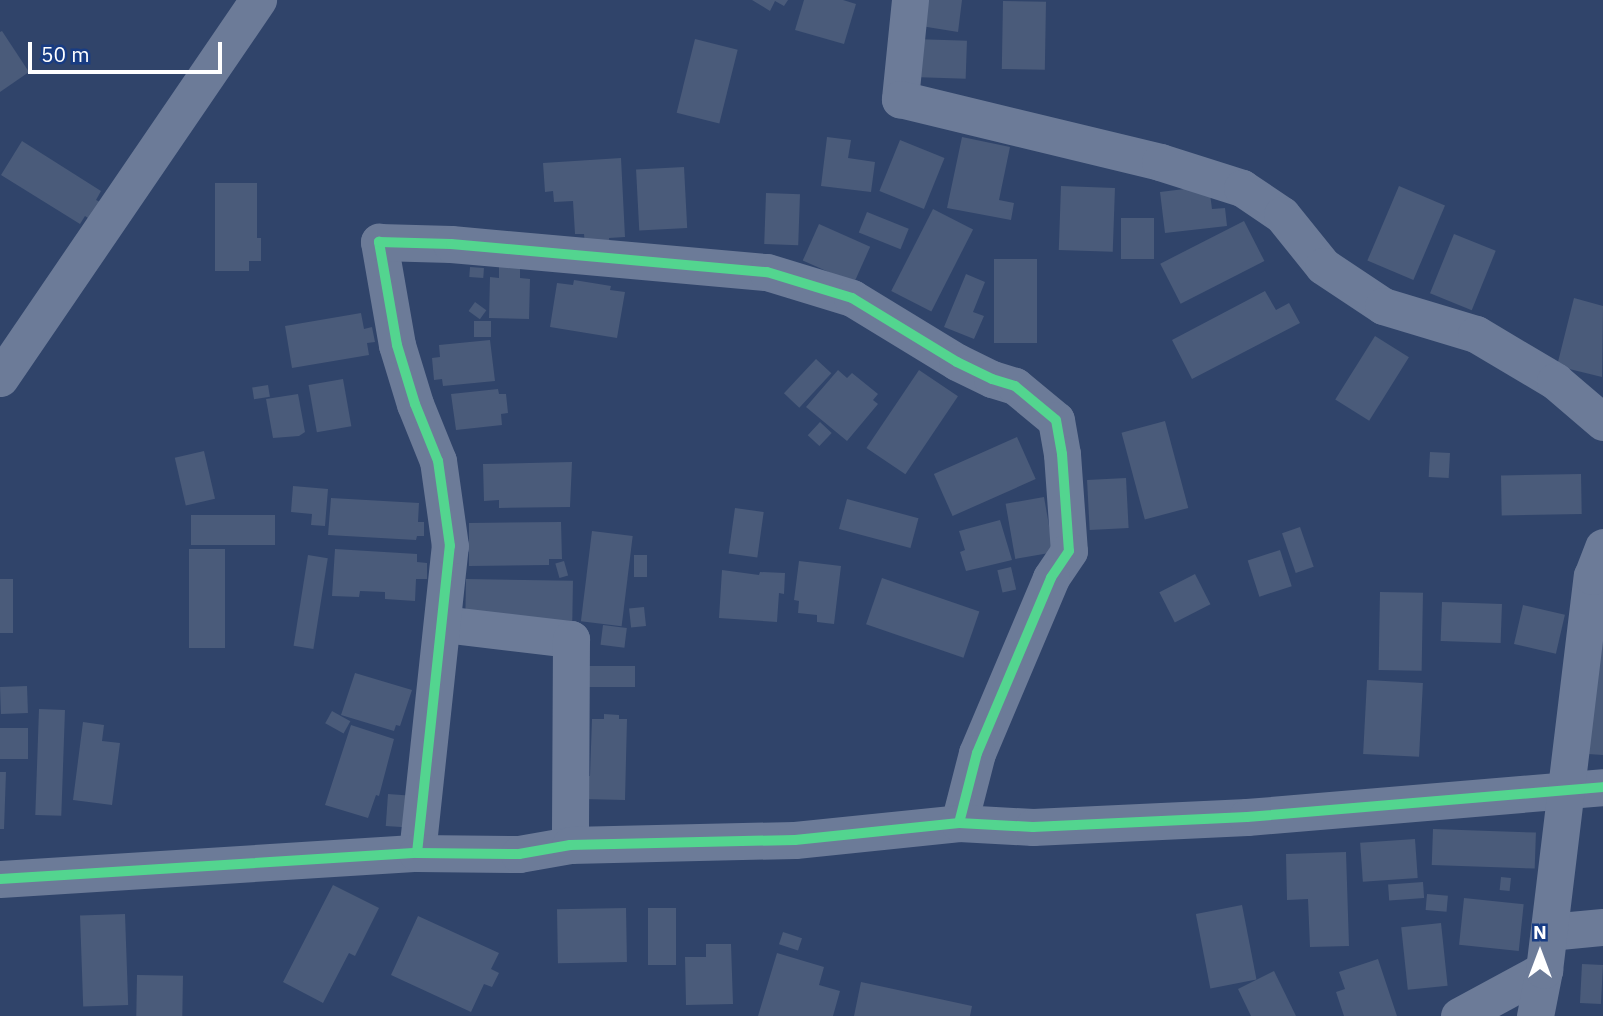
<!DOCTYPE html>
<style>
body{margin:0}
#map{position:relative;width:1603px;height:1016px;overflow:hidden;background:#30446a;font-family:"IBM Plex Sans",sans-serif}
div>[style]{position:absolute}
.building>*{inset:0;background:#4a5b7a;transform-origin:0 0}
.minor>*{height:37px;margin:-18.5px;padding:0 18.5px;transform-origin:18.5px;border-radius:18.5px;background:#6c7b98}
.cycleway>*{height:10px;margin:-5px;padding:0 5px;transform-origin:5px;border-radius:5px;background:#53d58f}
span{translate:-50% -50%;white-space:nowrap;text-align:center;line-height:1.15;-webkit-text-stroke:5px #183c83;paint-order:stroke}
.north{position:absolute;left:1505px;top:918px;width:70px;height:70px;-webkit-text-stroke:5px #183c83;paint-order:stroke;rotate:0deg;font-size:19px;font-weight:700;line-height:28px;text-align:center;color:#fff}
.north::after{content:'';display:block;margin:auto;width:24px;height:32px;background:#fff;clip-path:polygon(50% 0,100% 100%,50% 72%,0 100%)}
.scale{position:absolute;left:28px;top:42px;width:194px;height:32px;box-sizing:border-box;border:4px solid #fff;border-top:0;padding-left:9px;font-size:21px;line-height:24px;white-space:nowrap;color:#fff;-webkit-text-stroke:5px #183c83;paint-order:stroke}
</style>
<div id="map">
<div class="building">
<i style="clip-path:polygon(752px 0,788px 0,784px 6px,775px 1px,770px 11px)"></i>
<i style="clip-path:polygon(804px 0,843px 0,856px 4px,844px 44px,795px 30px)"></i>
<i style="clip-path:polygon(925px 0,962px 0,958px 32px,921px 26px)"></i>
<i style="left:1003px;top:1px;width:43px;height:68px;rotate:1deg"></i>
<i style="clip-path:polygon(2px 31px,29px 72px,0 92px,0 32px)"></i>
<i style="left:695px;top:39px;width:44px;height:76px;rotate:14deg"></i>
<i style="left:914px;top:39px;width:53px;height:38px;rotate:2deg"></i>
<i style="clip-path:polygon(827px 137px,851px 140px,848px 158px,875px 162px,871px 192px,821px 186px)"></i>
<i style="clip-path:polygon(962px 137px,1010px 147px,999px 200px,1014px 203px,1011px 220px,947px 208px)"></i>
<i style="left:900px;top:140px;width:48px;height:55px;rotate:22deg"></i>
<i style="clip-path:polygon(22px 141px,101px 191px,96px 200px,102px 203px,91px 220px,85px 216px,80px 224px,1px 175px)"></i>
<i style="clip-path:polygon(621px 158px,625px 237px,609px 238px,610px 244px,585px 246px,584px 234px,575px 234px,573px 201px,554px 202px,553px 191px,545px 192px,543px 163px)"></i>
<i style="left:684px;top:167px;width:61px;height:48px;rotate:87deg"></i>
<i style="clip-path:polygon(215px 183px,257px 183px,257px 238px,261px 238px,261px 261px,249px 261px,249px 271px,215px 271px)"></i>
<i style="left:1061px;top:186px;width:54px;height:64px;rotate:2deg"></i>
<i style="clip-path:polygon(1209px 186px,1212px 209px,1225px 208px,1227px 226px,1165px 233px,1160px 192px)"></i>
<i style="left:1399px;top:186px;width:50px;height:81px;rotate:23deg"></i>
<i style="left:766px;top:193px;width:34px;height:51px;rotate:2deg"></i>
<i style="left:933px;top:209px;width:45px;height:92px;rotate:27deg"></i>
<i style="left:867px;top:212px;width:45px;height:22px;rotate:22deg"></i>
<i style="left:1121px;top:218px;width:33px;height:41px"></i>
<i style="left:1244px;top:221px;width:45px;height:94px;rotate:63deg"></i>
<i style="left:819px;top:224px;width:56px;height:40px;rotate:24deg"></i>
<i style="left:1454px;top:234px;width:45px;height:64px;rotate:22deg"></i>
<i style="left:994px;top:259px;width:43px;height:84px"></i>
<i style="clip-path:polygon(499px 266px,520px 267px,520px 278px,530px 279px,529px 319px,489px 318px,490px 277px,499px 278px)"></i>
<i style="left:470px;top:267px;width:14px;height:10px;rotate:4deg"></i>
<i style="clip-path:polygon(966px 274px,985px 282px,973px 312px,984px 316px,974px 339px,944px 327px)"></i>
<i style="clip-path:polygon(574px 280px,611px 286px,610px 290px,625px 292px,617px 338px,550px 327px,557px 283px,573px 285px)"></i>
<i style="clip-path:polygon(1265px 291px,1276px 310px,1289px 303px,1300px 323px,1192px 379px,1172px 340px)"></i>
<i style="clip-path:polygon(1574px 298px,1603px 306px,1602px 377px,1557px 366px)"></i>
<i style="left:475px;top:302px;width:14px;height:11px;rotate:36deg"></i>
<i style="clip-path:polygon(361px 313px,364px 329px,372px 327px,375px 342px,367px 343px,369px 355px,292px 368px,285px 326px)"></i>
<i style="left:474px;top:321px;width:17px;height:16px"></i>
<i style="left:1375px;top:336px;width:40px;height:75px;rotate:32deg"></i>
<i style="clip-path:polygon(490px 340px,495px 381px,443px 386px,442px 379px,434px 380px,432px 358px,440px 357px,439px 345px)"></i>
<i style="left:816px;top:359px;width:21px;height:47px;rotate:43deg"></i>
<i style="clip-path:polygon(838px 370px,847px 378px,852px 373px,878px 394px,873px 400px,878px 404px,847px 441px,806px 407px)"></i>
<i style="left:919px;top:370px;width:47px;height:94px;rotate:34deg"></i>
<i style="left:343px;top:379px;width:48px;height:35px;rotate:80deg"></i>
<i style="left:268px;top:385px;width:12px;height:16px;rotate:81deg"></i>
<i style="clip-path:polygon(498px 389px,499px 394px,506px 394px,508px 413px,501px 414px,502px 425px,456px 430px,451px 394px)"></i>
<i style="clip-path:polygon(298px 394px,305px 432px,299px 436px,273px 438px,266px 399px)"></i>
<i style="left:1165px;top:421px;width:90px;height:45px;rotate:75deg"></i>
<i style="left:820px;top:422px;width:16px;height:18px;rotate:43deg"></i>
<i style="left:1017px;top:437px;width:46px;height:91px;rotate:66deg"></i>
<i style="left:204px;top:451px;width:49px;height:30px;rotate:77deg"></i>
<i style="left:1430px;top:452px;width:20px;height:25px;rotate:3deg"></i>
<i style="clip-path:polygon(572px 462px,570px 507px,499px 508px,499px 500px,484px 501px,483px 464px)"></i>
<i style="left:1581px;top:474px;width:40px;height:80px;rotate:89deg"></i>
<i style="left:1126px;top:478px;width:50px;height:39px;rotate:87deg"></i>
<i style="clip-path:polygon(293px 486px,328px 489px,325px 526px,311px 525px,312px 514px,291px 512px)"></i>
<i style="left:1044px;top:497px;width:56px;height:39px;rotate:80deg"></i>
<i style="clip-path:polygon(331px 498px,419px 503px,418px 522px,424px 522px,424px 536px,417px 536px,416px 540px,328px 535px)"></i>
<i style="left:847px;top:499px;width:74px;height:31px;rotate:15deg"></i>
<i style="left:735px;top:508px;width:29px;height:46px;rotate:8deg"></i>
<i style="left:191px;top:515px;width:84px;height:30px"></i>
<i style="clip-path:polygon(1000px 520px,1012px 560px,966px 571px,960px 552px,965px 550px,959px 531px)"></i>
<i style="clip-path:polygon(561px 522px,562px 559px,549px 559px,549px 565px,469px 566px,469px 523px)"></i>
<i style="left:1300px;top:527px;width:42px;height:19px;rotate:71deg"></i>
<i style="left:592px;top:531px;width:41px;height:91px;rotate:7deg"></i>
<i style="left:189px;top:549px;width:36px;height:99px"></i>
<i style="clip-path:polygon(335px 549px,417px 554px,417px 562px,427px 563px,427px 579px,416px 579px,415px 601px,385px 599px,385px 592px,360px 591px,359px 597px,332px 596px)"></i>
<i style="left:1280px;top:550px;width:38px;height:34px;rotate:72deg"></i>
<i style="left:308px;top:555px;width:20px;height:92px;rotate:9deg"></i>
<i style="left:634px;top:555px;width:13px;height:22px"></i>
<i style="left:564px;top:561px;width:15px;height:9px;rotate:74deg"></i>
<i style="clip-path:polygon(799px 561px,841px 566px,834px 624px,817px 622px,817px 615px,798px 613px,799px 601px,794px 600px)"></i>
<i style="left:1011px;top:567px;width:23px;height:14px;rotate:77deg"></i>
<i style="clip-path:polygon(722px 570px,759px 575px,760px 572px,785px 573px,784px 594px,779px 593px,777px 622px,719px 618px)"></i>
<i style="left:1195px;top:574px;width:34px;height:40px;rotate:63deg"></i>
<i style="left:882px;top:578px;width:103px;height:49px;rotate:19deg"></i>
<i style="left:0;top:579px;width:13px;height:54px"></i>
<i style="left:466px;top:579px;width:107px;height:41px;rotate:1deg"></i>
<i style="left:1380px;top:592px;width:43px;height:78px;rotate:1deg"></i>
<i style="left:1442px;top:602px;width:60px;height:39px;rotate:2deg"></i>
<i style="left:1523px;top:605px;width:43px;height:40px;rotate:13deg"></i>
<i style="left:644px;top:607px;width:19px;height:15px;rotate:84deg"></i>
<i style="left:603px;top:625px;width:24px;height:20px;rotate:7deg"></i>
<i style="clip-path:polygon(1601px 638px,1603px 638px,1603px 755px,1588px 754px)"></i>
<i style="left:635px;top:666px;width:21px;height:52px;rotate:90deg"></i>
<i style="clip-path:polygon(355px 673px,412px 690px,400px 726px,396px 725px,394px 731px,341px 715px)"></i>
<i style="left:1367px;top:680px;width:56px;height:74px;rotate:3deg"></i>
<i style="left:27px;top:686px;width:27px;height:27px;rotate:88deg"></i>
<i style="left:39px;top:709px;width:26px;height:106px;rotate:2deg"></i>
<i style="left:332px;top:711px;width:21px;height:14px;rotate:29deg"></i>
<i style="clip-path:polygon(604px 714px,619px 715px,619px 719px,627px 719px,625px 800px,583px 799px,583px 776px,590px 776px,592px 719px,604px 719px)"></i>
<i style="clip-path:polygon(83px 722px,104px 725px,102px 741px,120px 743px,112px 805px,73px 800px)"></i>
<i style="clip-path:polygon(351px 725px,394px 739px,379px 796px,376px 795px,368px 818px,325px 805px)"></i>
<i style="left:0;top:728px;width:28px;height:31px"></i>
<i style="clip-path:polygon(0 772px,6px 772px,4px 829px,0 829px)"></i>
<i style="left:388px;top:794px;width:27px;height:32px;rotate:4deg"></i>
<i style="left:1433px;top:829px;width:103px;height:36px;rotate:2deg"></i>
<i style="left:1415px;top:839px;width:39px;height:55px;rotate:86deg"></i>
<i style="clip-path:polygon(1346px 852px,1349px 946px,1310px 947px,1308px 899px,1287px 900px,1286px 854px)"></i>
<i style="left:1501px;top:877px;width:10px;height:13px;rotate:6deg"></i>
<i style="left:1423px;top:882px;width:16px;height:35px;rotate:86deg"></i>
<i style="clip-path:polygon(333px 885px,379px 908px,355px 956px,349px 953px,323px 1003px,283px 982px)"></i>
<i style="left:1427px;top:894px;width:21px;height:16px;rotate:5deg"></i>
<i style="left:1464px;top:898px;width:60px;height:47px;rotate:6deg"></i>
<i style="left:1242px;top:905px;width:76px;height:47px;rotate:79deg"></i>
<i style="left:626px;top:908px;width:54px;height:69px;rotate:89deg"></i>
<i style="left:648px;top:908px;width:28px;height:57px"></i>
<i style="left:125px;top:914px;width:91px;height:45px;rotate:88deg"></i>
<i style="clip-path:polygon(418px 916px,499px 953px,491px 969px,499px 973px,492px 987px,484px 984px,471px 1012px,391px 975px)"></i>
<i style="left:1441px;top:923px;width:63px;height:40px;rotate:84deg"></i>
<i style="left:783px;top:932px;width:20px;height:13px;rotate:18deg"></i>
<i style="clip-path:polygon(706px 944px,731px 944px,733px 1004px,686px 1005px,685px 957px,706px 957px)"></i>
<i style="clip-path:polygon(777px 953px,824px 967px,819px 985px,840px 991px,833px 1016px,758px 1016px)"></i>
<i style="clip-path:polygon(1378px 959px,1397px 1016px,1344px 1016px,1336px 992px,1345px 989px,1339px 972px)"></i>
<i style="left:1582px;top:964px;width:21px;height:39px;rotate:3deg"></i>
<i style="clip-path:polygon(1274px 971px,1296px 1016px,1251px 1016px,1238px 989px)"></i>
<i style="left:137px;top:975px;width:46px;height:41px;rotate:1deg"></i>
<i style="clip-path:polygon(861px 982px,972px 1006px,970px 1016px,854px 1016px)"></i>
</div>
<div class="minor">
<i style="left:910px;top:0;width:100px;rotate:95.8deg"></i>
<i style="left:900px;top:99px;width:268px;rotate:13.6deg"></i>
<i style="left:1160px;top:162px;width:86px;rotate:17.6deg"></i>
<i style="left:1242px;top:188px;width:48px;rotate:34deg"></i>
<i style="left:1282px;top:215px;width:65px;rotate:51.2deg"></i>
<i style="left:1323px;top:266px;width:72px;rotate:33.7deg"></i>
<i style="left:1383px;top:306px;width:97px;rotate:16.8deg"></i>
<i style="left:1476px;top:334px;width:92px;rotate:30.7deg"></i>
<i style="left:1555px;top:381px;width:63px;rotate:40.5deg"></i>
<i style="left:0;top:378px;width:458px;rotate:-55.7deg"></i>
<i style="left:443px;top:624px;width:129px;rotate:6.7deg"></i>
<i style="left:571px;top:639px;width:206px;rotate:90.3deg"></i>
<i style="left:417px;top:853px;width:309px;rotate:-83.9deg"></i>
<i style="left:450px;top:546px;width:86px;rotate:-98deg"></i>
<i style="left:438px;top:461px;width:61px;rotate:-112deg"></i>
<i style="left:415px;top:404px;width:62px;rotate:-107deg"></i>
<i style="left:397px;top:345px;width:105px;rotate:-99.9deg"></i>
<i style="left:379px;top:242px;width:72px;rotate:1.6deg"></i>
<i style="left:451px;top:244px;width:317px;rotate:5.1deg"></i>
<i style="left:767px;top:272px;width:89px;rotate:17deg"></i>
<i style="left:852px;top:298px;width:123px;rotate:31.4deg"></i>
<i style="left:957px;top:362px;width:39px;rotate:26deg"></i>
<i style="left:992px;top:379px;width:24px;rotate:17deg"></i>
<i style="left:1015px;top:386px;width:53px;rotate:39.7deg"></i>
<i style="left:1056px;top:420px;width:35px;rotate:80deg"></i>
<i style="left:1062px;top:454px;width:97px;rotate:85.9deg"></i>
<i style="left:1069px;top:551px;width:32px;rotate:124deg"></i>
<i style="left:1051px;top:578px;width:190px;rotate:112.9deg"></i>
<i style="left:977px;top:753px;width:72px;rotate:104.4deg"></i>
<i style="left:0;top:879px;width:418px;rotate:-3.6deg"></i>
<i style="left:417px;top:853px;width:102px;rotate:0.6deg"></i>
<i style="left:519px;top:854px;width:52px;rotate:-10deg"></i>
<i style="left:570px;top:845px;width:225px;rotate:-1.3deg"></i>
<i style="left:795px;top:840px;width:165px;rotate:-5.9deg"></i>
<i style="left:959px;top:823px;width:74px;rotate:3.1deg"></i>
<i style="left:1033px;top:827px;width:214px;rotate:-2.7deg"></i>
<i style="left:1247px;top:817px;width:357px;rotate:-4.8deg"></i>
<i style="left:1549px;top:932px;width:54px;rotate:-5.3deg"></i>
<i style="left:1459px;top:1016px;width:97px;rotate:-28.4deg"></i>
<i style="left:1535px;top:1016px;width:47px;rotate:-78.9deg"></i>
<i style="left:1544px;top:970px;width:397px;rotate:-83.1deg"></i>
<i style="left:1592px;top:576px;width:31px;rotate:-69deg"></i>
</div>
<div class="cycleway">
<i style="left:417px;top:853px;width:309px;rotate:-83.9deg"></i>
<i style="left:450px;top:546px;width:86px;rotate:-98deg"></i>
<i style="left:438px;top:461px;width:61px;rotate:-112deg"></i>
<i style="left:415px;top:404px;width:62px;rotate:-107deg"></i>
<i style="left:397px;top:345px;width:105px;rotate:-99.9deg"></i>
<i style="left:379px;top:242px;width:72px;rotate:1.6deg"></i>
<i style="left:451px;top:244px;width:317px;rotate:5.1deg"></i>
<i style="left:767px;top:272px;width:89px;rotate:17deg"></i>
<i style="left:852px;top:298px;width:123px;rotate:31.4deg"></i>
<i style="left:957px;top:362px;width:39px;rotate:26deg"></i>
<i style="left:992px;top:379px;width:24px;rotate:17deg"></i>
<i style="left:1015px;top:386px;width:53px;rotate:39.7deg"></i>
<i style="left:1056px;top:420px;width:35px;rotate:80deg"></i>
<i style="left:1062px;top:454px;width:97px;rotate:85.9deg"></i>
<i style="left:1069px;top:551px;width:32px;rotate:124deg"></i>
<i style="left:1051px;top:578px;width:190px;rotate:112.9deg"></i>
<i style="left:977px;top:753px;width:72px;rotate:104.4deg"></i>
<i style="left:0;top:879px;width:418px;rotate:-3.6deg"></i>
<i style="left:417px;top:853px;width:102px;rotate:0.6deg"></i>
<i style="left:519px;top:854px;width:52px;rotate:-10deg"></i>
<i style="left:570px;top:845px;width:225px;rotate:-1.3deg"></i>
<i style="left:795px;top:840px;width:165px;rotate:-5.9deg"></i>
<i style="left:959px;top:823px;width:74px;rotate:3.1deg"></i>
<i style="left:1033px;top:827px;width:214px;rotate:-2.7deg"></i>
<i style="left:1247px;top:817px;width:357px;rotate:-4.8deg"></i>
</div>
<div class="north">N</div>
<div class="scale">50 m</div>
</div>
